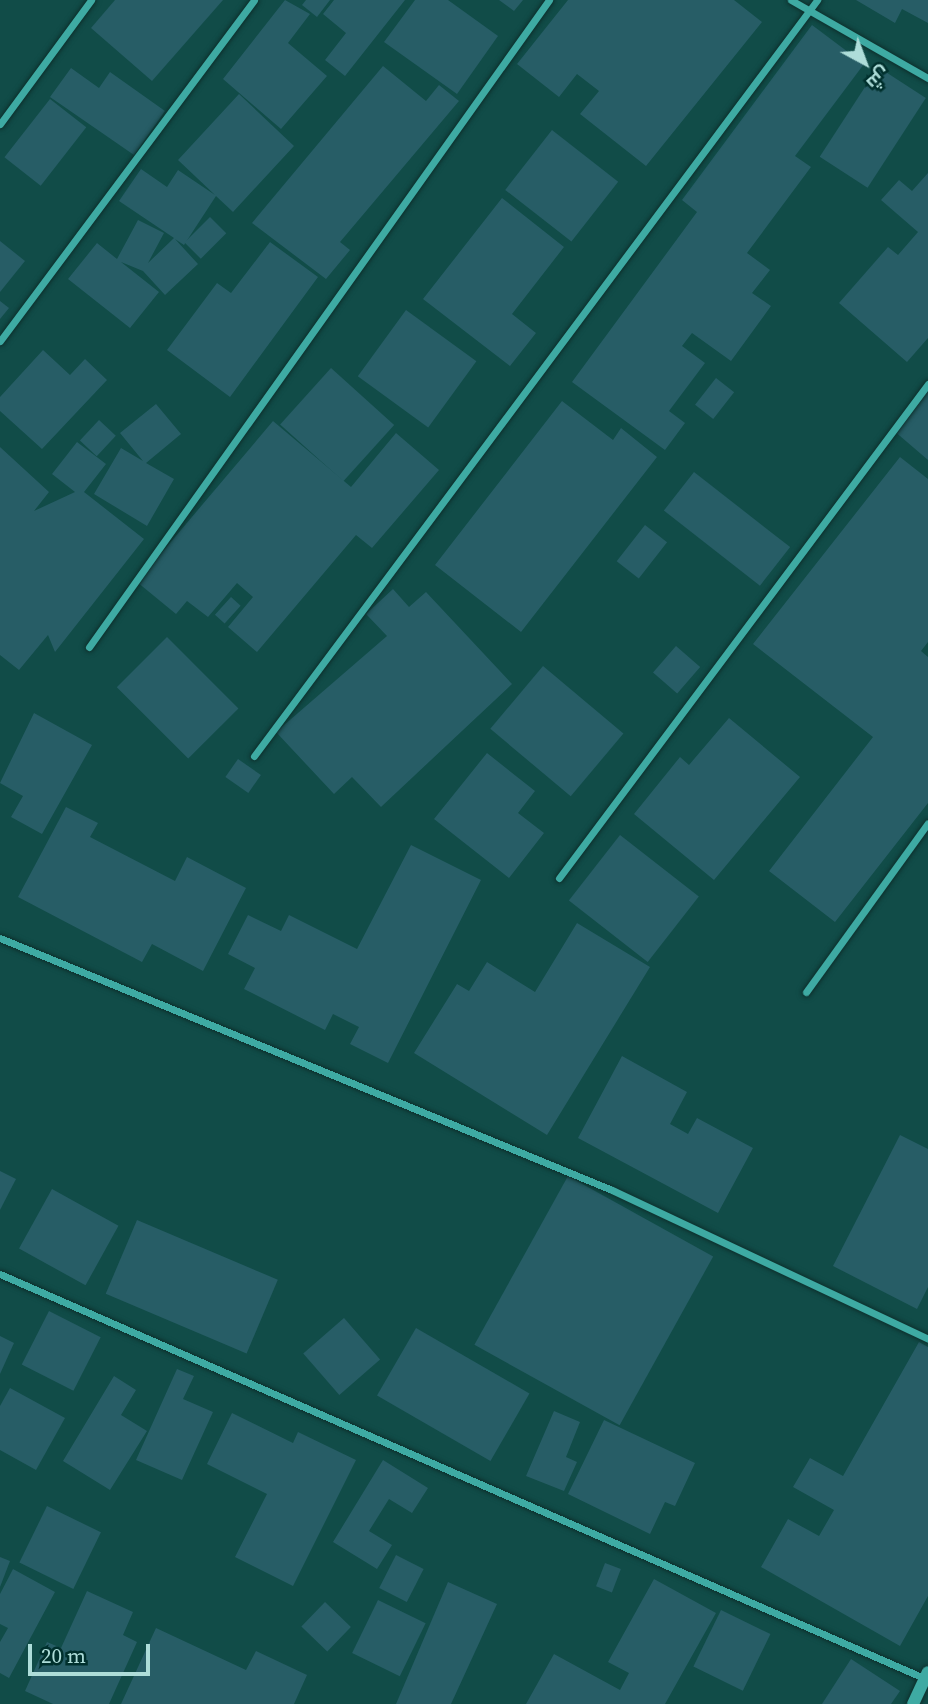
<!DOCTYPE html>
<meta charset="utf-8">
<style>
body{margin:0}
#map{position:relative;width:928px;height:1704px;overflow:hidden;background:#114c48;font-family:"Source Serif 4",Cairo,serif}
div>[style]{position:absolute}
.building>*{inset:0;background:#275d66;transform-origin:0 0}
.roads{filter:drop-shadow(0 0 2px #0d2f2c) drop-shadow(0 0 2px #0d2f2c)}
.minor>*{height:7px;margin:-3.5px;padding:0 3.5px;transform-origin:3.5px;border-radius:3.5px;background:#3eaaa3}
.tertiary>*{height:12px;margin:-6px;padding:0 6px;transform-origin:6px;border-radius:6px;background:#3eaaa3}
span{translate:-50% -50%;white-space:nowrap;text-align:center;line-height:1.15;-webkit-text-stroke:7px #00302d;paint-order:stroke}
.north{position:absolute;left:830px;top:28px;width:70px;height:70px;-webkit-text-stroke:5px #00302d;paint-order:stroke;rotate:139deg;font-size:19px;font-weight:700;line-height:28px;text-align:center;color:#aeddd9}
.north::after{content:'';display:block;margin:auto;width:24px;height:32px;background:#aeddd9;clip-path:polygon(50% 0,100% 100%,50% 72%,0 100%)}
.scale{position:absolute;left:28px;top:1644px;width:122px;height:32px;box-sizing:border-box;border:4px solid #aeddd9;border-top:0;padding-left:9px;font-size:21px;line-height:24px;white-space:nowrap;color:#aeddd9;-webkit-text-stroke:5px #00302d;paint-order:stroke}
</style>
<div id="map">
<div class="building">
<i style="clip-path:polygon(115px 0,223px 0,152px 81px,91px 28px)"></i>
<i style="clip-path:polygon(285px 0,310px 14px,288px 43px,327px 76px,281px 129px,223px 79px)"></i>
<i style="clip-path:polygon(306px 0,330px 0,317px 17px,302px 5px)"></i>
<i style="clip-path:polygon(334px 0,405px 0,345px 76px,325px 60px,346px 33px,323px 14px)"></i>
<i style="clip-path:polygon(415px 0,448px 0,498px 36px,457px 94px,384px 42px)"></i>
<i style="clip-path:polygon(499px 0,523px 0,514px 11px)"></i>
<i style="clip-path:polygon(568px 0,734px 0,762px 22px,646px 166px,580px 114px,599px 91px,577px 74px,559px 97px,517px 64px)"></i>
<i style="clip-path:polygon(856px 0,928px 0,928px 23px,902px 9px,895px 23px)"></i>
<i style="clip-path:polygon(812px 25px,864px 64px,795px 156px,811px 167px,747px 253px,770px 270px,752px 293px,771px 306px,731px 361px,692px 333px,682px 346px,705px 363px,669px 411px,685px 423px,665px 450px,572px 382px,697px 212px,682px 200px)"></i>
<i style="clip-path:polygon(383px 66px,426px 101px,439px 85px,459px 101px,340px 242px,350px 250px,326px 279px,252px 223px)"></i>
<i style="left:878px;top:67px;width:57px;height:107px;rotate:33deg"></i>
<i style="clip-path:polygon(71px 68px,99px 88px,110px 72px,165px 111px,134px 155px,50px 97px)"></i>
<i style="clip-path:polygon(239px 94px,294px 146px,233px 212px,216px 196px,184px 245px,175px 239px,198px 264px,165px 295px,143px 271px,121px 262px,159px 292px,130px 328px,68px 279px,97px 243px,117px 259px,138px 220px,164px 233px,148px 263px,174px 238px,119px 201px,141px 169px,167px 187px,178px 170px,215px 195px,178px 160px)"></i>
<i style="left:50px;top:99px;width:46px;height:74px;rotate:38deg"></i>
<i style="left:552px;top:130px;width:84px;height:76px;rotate:38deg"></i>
<i style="clip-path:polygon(928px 173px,928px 338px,907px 362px,839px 303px,888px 247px,898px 255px,918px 232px,881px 200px,899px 180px,912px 191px)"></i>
<i style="clip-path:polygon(502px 198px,564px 247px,512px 314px,536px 333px,510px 366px,423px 299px)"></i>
<i style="left:210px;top:217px;width:23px;height:36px;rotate:45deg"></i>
<i style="clip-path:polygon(0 241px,25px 261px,0 292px)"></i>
<i style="clip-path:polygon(270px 242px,318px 277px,230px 397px,167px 350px,217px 283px,231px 293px)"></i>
<i style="clip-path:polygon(0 301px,9px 308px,0 319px)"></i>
<i style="left:406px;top:310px;width:87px;height:82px;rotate:36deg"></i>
<i style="clip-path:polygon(43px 350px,70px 375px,85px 359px,107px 380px,42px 449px,0 411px,0 397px)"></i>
<i style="left:331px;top:368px;width:85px;height:76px;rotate:42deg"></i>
<i style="left:716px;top:378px;width:23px;height:34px;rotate:38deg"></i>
<i style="clip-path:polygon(928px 390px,928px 460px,893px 430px)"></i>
<i style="clip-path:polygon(562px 401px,613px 440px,621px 428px,657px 457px,521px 632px,435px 565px)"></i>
<i style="clip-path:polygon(156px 404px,181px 434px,146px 463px,174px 479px,147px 526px,94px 494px,121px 448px,143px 461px,120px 433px)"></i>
<i style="left:99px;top:420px;width:23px;height:28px;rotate:43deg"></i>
<i style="clip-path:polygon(273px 421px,351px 487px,396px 433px,439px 470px,372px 548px,356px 535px,257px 652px,228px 627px,253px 597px,237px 583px,208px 617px,187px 601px,176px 614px,137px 582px)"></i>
<i style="clip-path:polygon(77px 442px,106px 464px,84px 492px,144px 539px,55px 652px,48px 635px,19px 670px,0 655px,0 447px,49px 492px,34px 511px,75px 492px,52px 474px)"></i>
<i style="clip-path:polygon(900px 457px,928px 479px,928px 642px,921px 651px,928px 657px,928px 803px,835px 922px,769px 871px,873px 737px,753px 644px)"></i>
<i style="left:694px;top:472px;width:122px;height:49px;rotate:38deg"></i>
<i style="left:645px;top:525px;width:28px;height:46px;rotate:38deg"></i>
<i style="clip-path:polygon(393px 589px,409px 607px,426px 592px,512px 684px,381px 807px,352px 777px,334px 794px,276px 732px,387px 636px,366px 614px)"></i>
<i style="left:231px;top:597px;width:13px;height:24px;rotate:42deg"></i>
<i style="left:167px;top:637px;width:101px;height:71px;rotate:45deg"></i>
<i style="left:676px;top:646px;width:32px;height:35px;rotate:41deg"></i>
<i style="left:543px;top:666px;width:105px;height:82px;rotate:40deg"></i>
<i style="clip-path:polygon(34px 713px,92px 745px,42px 834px,11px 817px,23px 796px,0 783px)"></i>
<i style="clip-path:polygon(729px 718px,800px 777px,714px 880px,634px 814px,680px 757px,689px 765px)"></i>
<i style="clip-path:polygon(487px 753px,535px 791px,518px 813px,544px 833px,509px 878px,434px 819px)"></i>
<i style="left:238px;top:759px;width:28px;height:22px;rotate:35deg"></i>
<i style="clip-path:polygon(66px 807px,98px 823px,90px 837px,175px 881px,187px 857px,246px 888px,203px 971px,152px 944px,142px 962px,18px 897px)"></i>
<i style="left:620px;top:835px;width:100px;height:83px;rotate:38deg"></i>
<i style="clip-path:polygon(411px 845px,481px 880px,388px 1063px,350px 1044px,359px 1027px,333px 1014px,325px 1030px,244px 989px,255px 968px,228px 954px,248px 915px,281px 931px,289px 915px,357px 949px)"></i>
<i style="clip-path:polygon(577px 923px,650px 967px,547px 1135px,414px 1053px,457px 984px,469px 991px,487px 962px,535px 992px)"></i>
<i style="clip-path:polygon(622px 1056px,687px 1092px,670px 1124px,688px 1134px,697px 1118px,753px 1148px,718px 1213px,578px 1138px)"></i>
<i style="clip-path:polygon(900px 1135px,928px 1149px,928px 1287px,917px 1309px,833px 1266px)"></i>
<i style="clip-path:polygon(0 1171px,16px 1179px,0 1210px)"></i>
<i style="left:568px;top:1176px;width:166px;height:193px;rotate:29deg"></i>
<i style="left:52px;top:1189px;width:76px;height:68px;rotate:29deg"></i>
<i style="left:137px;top:1220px;width:153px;height:80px;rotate:23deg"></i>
<i style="left:49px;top:1311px;width:58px;height:60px;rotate:27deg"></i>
<i style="left:344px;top:1318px;width:55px;height:54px;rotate:49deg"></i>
<i style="left:416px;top:1328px;width:131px;height:78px;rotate:30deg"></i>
<i style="clip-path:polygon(0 1336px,14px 1343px,0 1374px)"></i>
<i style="clip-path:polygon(919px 1342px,928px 1347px,928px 1596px,900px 1646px,761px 1567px,788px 1519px,819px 1536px,834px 1510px,793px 1487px,810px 1458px,843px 1476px)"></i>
<i style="clip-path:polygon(177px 1369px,194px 1376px,183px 1399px,213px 1412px,182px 1480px,136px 1460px)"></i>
<i style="clip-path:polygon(114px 1376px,136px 1390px,121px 1415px,147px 1431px,110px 1490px,63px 1461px)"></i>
<i style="clip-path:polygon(10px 1388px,65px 1418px,36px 1470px,0 1450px,0 1406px)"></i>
<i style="clip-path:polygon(554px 1411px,580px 1422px,566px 1457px,577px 1462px,564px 1491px,526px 1476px)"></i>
<i style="clip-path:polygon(232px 1413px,293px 1443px,298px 1432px,356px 1460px,293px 1586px,235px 1557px,267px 1494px,207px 1464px)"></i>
<i style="clip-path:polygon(604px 1420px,695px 1463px,675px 1506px,665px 1502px,650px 1534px,568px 1494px)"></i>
<i style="clip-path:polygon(383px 1460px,428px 1488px,412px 1513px,389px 1499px,369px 1531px,392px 1545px,377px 1569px,333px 1542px)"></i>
<i style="left:47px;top:1506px;width:60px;height:63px;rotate:26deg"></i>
<i style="left:396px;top:1555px;width:31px;height:37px;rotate:27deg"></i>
<i style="clip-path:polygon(0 1557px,10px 1561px,0 1587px)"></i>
<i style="left:605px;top:1563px;width:17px;height:25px;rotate:21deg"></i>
<i style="clip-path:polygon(13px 1569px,55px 1592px,9px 1678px,0 1673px,0 1642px,8px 1628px,0 1624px,0 1594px)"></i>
<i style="clip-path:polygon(654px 1579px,716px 1613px,665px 1704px,526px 1704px,554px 1654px,620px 1690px,629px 1673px,608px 1662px)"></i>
<i style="clip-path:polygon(448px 1582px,497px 1604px,451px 1704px,396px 1704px)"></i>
<i style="clip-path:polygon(87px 1591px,133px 1612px,123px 1635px,137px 1642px,109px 1704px,53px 1704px,25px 1691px,47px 1642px,61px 1648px)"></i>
<i style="left:378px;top:1600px;width:53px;height:59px;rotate:26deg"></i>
<i style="left:325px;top:1602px;width:36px;height:34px;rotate:44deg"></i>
<i style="left:721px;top:1610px;width:55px;height:63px;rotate:26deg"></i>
<i style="clip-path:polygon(156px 1628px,246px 1670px,256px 1651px,307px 1675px,294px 1704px,121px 1704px)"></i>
<i style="clip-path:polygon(851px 1659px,900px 1691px,891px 1704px,822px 1704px)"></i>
</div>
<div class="roads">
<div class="minor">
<i style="left:791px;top:0;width:158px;rotate:29.7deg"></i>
<i style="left:0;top:124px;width:154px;rotate:-53.7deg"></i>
<i style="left:0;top:341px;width:425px;rotate:-53.3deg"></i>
<i style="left:89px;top:647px;width:794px;rotate:-54.59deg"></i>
<i style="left:254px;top:756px;width:943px;rotate:-53.32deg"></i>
<i style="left:559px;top:878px;width:617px;rotate:-53.24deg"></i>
<i style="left:0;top:938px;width:662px;rotate:22.38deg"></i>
<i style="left:612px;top:1190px;width:349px;rotate:25.2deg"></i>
<i style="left:806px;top:992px;width:208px;rotate:-54.2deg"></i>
<i style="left:0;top:1274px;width:1011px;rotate:23.62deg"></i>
</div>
<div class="tertiary">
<i style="left:913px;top:1704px;width:35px;rotate:-65deg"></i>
</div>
</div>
<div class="north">ش</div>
<div class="scale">20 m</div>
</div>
